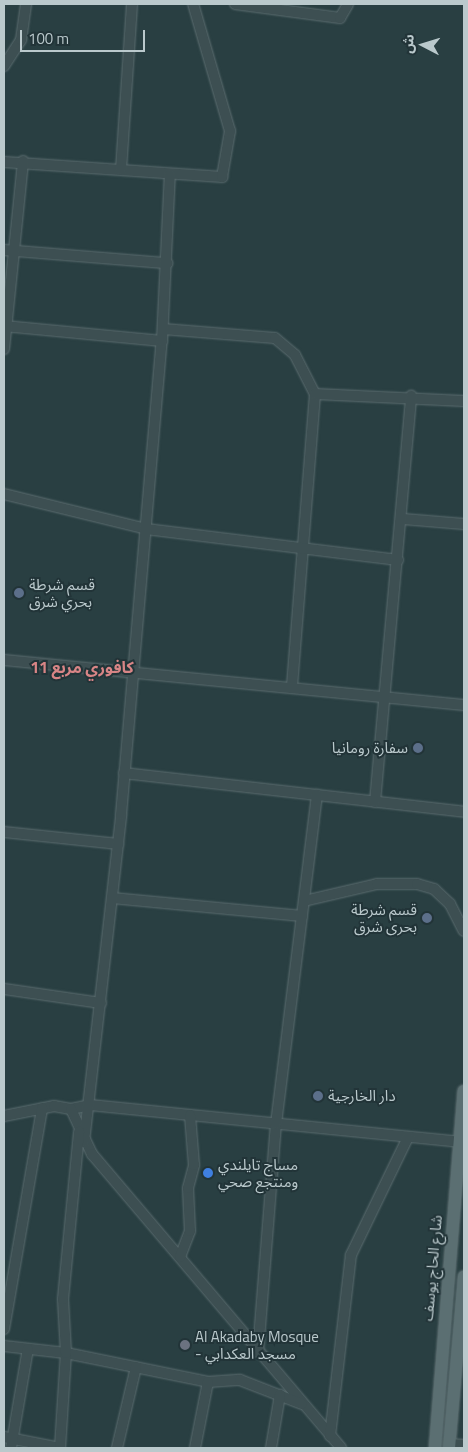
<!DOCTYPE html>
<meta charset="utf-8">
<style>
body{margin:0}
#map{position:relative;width:468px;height:1452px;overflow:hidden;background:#293f42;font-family:"Titillium Web","Noto Sans Arabic",sans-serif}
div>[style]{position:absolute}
.roads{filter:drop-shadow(0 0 1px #5b6c6f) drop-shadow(0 0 1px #5b6c6f)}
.minor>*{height:10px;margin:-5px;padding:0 5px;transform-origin:5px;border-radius:5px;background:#3d4f52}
.major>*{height:12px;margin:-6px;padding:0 6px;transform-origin:6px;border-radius:6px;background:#5b6f72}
.dots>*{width:14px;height:14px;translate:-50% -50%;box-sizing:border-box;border:2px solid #223438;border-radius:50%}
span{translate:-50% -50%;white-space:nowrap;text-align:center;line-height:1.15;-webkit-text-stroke:4px #223438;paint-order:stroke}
.poi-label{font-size:15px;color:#bac9cc}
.left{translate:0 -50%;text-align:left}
.right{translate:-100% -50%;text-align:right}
.street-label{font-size:15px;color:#bac9cc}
.neighbourhood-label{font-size:16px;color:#d88586;font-weight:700}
.frame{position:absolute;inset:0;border:5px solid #bac9cc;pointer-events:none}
.north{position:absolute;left:398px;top:20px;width:50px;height:50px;-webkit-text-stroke:4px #223438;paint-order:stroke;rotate:275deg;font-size:14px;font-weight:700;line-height:20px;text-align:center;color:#bac9cc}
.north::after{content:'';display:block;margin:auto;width:18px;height:22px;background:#bac9cc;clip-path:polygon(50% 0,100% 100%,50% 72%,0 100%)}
.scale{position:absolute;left:20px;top:30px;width:125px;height:22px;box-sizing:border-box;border:2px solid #bac9cc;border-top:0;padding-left:6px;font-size:15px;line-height:18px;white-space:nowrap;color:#bac9cc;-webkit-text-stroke:4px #223438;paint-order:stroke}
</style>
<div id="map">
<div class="roads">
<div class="minor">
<i style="left:235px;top:4px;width:106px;rotate:7.6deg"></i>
<i style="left:340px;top:18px;width:16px;rotate:-60deg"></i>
<i style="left:4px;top:66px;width:31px;rotate:-57deg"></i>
<i style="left:21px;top:40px;width:36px;rotate:-82deg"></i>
<i style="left:4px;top:162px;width:219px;rotate:3.9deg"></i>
<i style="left:222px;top:177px;width:47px;rotate:-80.1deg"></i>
<i style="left:230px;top:131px;width:132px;rotate:-106.2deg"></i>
<i style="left:121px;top:170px;width:166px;rotate:-86.2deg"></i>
<i style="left:4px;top:250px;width:164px;rotate:4.6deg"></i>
<i style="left:4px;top:326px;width:159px;rotate:5.4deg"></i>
<i style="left:163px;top:329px;width:112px;rotate:4.6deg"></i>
<i style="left:275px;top:338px;width:26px;rotate:40deg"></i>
<i style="left:295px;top:355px;width:44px;rotate:62.9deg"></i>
<i style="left:315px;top:394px;width:295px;rotate:94.5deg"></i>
<i style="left:4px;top:349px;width:189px;rotate:-84.2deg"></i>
<i style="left:315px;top:394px;width:149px;rotate:2.7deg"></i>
<i style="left:4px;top:494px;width:146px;rotate:13.8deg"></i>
<i style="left:146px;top:529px;width:254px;rotate:7deg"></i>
<i style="left:403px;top:519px;width:61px;rotate:4.7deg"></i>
<i style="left:4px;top:660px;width:462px;rotate:5.6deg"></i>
<i style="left:124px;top:773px;width:342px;rotate:6.5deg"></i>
<i style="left:375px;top:802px;width:408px;rotate:-84.9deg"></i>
<i style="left:4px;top:832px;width:115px;rotate:6deg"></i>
<i style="left:112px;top:898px;width:191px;rotate:5.4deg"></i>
<i style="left:304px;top:901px;width:75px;rotate:-13.1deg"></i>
<i style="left:377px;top:884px;width:40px"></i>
<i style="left:417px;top:884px;width:18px;rotate:16deg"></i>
<i style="left:434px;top:889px;width:22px;rotate:43deg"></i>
<i style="left:450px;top:904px;width:30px;rotate:63deg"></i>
<i style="left:4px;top:989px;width:98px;rotate:8.2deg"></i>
<i style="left:71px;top:1109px;width:19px;rotate:-12deg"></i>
<i style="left:90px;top:1105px;width:371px;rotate:5.7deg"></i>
<i style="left:4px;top:1116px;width:51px;rotate:-11.3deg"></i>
<i style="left:54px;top:1106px;width:17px;rotate:10deg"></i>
<i style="left:71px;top:1109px;width:50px;rotate:65deg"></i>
<i style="left:92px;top:1154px;width:385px;rotate:49.7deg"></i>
<i style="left:84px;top:1142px;width:329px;rotate:-83.5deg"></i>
<i style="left:121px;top:815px;width:476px;rotate:-85.1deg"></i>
<i style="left:162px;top:341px;width:167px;rotate:-87.3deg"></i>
<i style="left:180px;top:1257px;width:28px;rotate:-69deg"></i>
<i style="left:190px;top:1231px;width:43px;rotate:-92.7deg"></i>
<i style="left:188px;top:1188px;width:24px;rotate:-75deg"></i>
<i style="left:194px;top:1165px;width:50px;rotate:-94.6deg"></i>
<i style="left:4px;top:1329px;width:224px;rotate:-80.2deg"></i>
<i style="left:4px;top:1346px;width:62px;rotate:6.4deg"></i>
<i style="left:66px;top:1353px;width:145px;rotate:11.5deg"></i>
<i style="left:208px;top:1382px;width:32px;rotate:-4deg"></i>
<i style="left:240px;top:1380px;width:66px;rotate:21.2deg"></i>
<i style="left:258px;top:1352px;width:229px;rotate:-85.5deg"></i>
<i style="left:276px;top:1124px;width:332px;rotate:-82.9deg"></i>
<i style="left:330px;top:1436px;width:182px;rotate:-83.4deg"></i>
<i style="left:351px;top:1255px;width:131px;rotate:-64.2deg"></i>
<i style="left:4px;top:1437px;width:57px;rotate:11.1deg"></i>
<i style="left:449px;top:1444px;width:15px;rotate:4deg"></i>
<i style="left:11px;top:1448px;width:100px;rotate:-80.3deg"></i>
<i style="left:60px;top:1448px;width:95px;rotate:-86.4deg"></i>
<i style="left:66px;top:1353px;width:54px;rotate:-93.2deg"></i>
<i style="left:63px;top:1299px;width:168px;rotate:-84.5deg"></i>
<i style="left:117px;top:1448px;width:83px;rotate:-76.8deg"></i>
<i style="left:195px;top:1448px;width:67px;rotate:-78.9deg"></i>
<i style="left:271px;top:1448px;width:54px;rotate:-80.4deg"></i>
</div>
<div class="major">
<i style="left:435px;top:1448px;width:358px;rotate:-85.4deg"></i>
<i style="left:449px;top:1448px;width:172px;rotate:-85deg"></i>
</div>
</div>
<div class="dots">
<i style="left:19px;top:593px;background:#5c6f8a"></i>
<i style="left:418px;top:748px;background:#5c6f8a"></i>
<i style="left:427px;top:918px;background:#5c6f8a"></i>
<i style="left:318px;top:1096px;background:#5c6f8a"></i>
<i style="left:208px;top:1173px;background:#3f7fe0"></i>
<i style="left:185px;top:1345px;background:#6b7280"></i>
</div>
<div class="poi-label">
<span class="left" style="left:29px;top:593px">قسم شرطة<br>بحري شرق</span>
<span class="right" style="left:408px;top:748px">سفارة رومانيا</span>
<span class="right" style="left:417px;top:918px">قسم شرطة<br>بحرى شرق</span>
<span class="left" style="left:328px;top:1096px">دار الخارجية</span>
<span class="left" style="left:218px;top:1173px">مساج تايلندي<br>ومنتجع صحي</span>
<span class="left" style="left:195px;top:1345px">Al Akadaby Mosque<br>- مسجد العكدابي</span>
</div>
<div class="street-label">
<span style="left:432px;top:1268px;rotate:-85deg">شارع الحاج يوسف</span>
</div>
<div class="neighbourhood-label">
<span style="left:82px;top:667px">كافوري مربع 11</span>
</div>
<div class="frame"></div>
<div class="north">ش</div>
<div class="scale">100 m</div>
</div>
